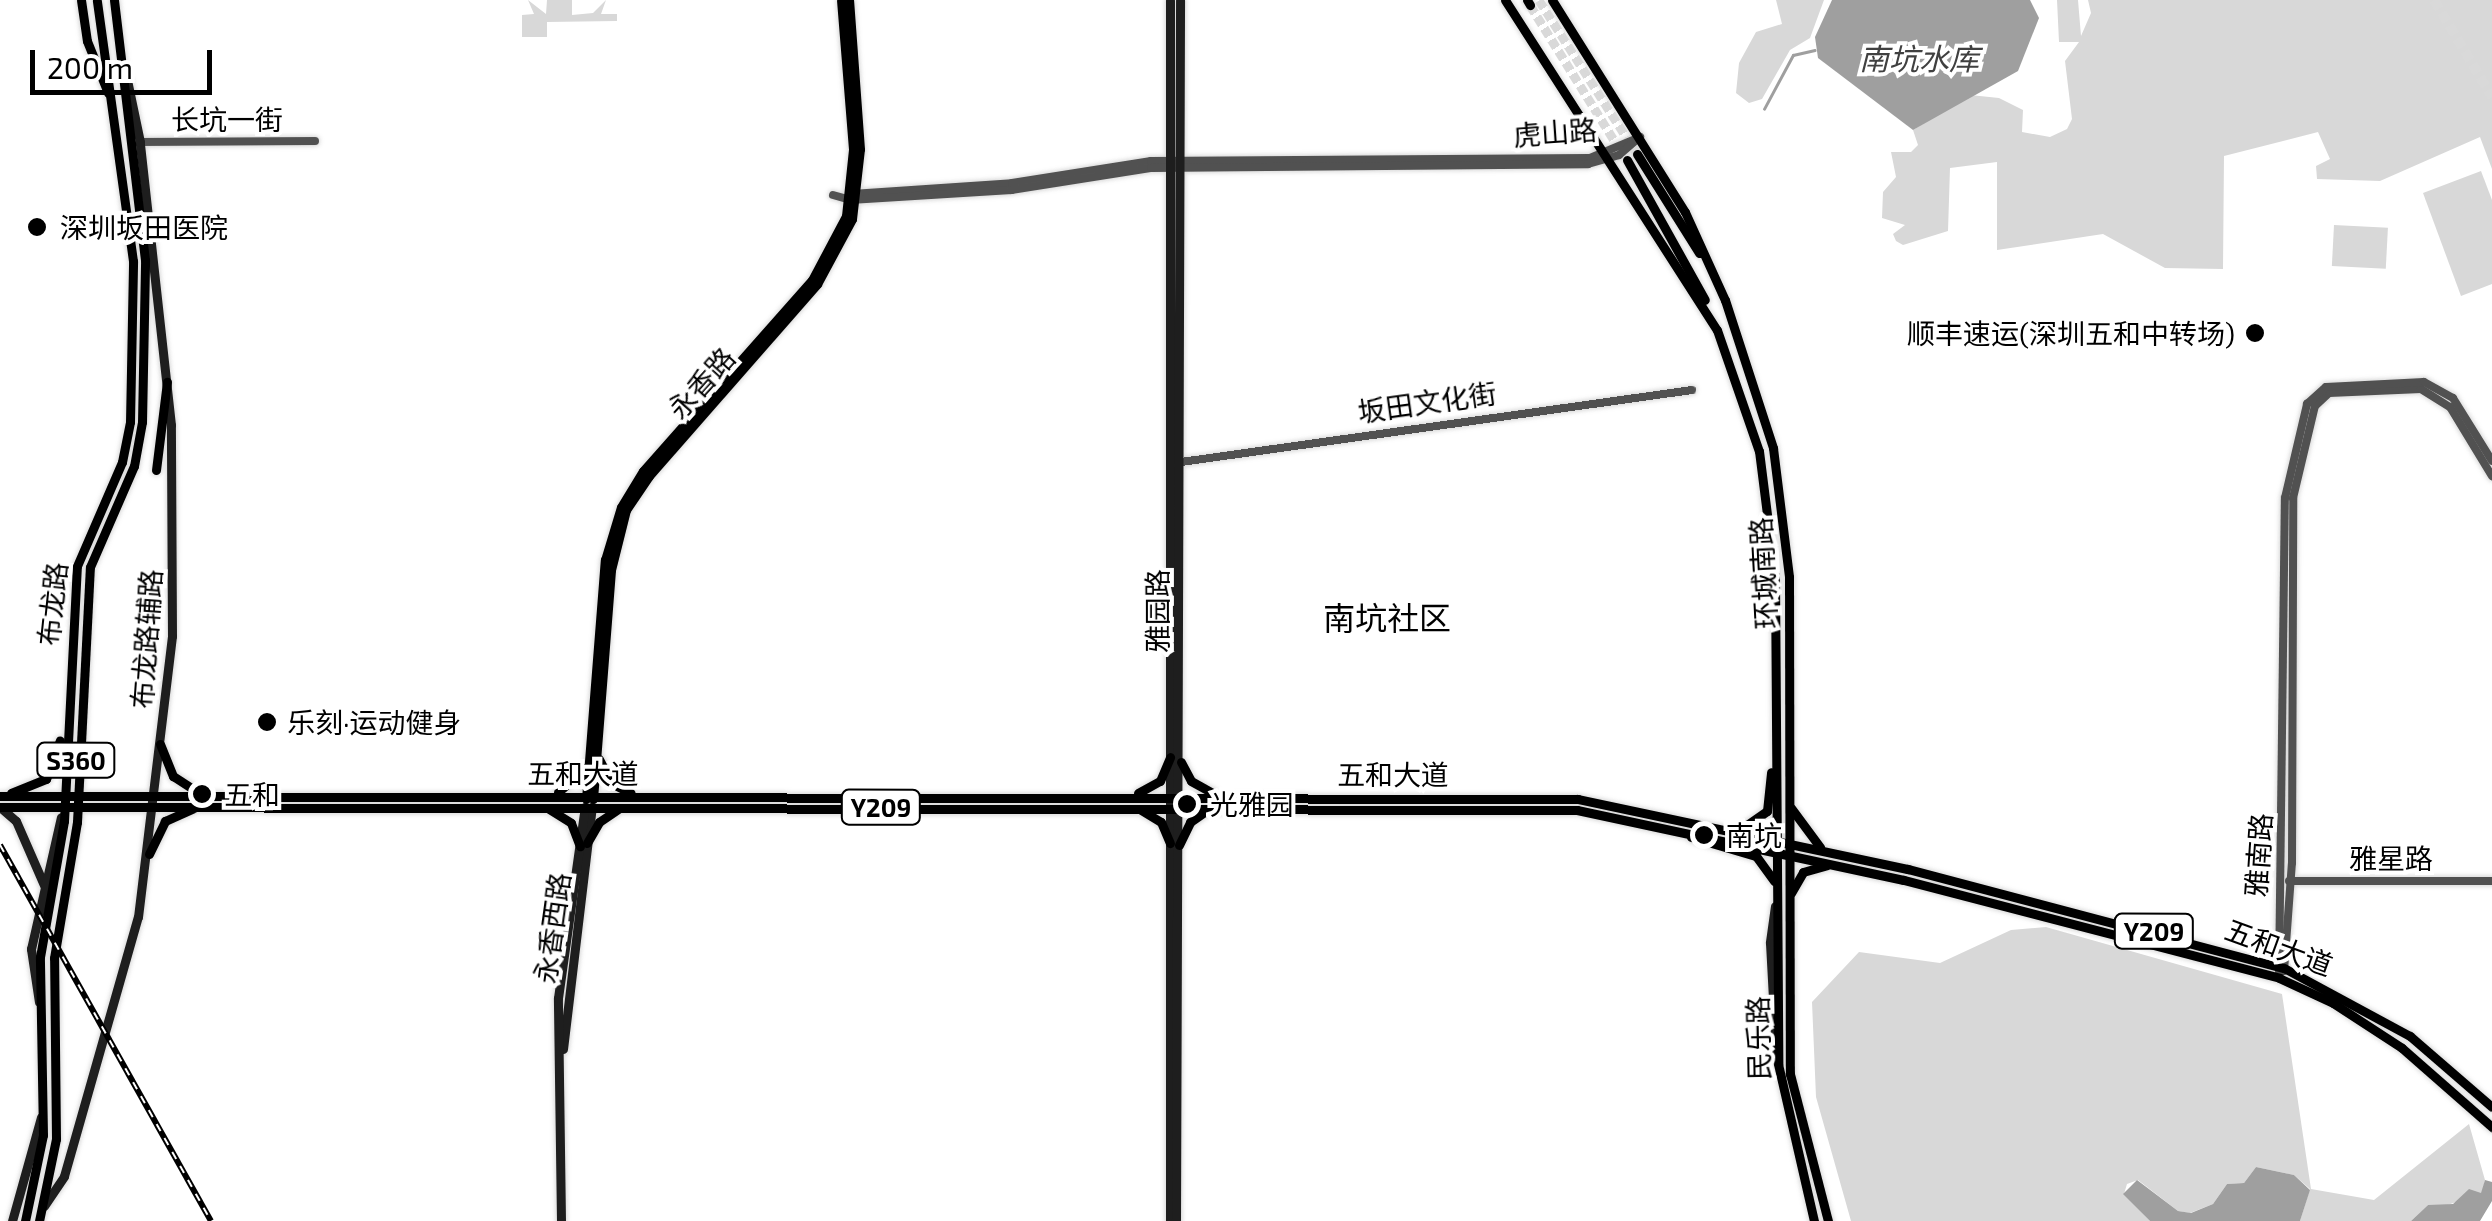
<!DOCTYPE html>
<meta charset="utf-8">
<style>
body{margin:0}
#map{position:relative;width:2492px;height:1221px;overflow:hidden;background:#fff;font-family:"Exo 2","Noto Sans SC",sans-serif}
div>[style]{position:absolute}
.green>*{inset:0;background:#d8d8d8;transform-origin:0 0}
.water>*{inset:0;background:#9f9f9f}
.stream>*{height:2.5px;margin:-1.25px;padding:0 1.25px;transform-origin:1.25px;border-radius:1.25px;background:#9f9f9f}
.primary-tunnel>*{height:9px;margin-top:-4.5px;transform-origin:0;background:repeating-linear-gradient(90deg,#d9d9d9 0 9px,transparent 0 13.5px)}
.trunk-tunnel>*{height:10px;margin-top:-5px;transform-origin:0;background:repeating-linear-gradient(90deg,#d9d9d9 0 10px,transparent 0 15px)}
.roads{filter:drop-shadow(0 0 2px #dbdbdb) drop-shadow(0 0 2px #dbdbdb)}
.tertiary>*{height:8px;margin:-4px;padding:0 4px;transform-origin:4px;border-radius:4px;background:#515151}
.secondary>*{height:9px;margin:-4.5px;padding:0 4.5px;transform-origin:4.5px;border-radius:4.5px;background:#1e1e1e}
.primary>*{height:9px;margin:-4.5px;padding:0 4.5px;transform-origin:4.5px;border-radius:4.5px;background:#000}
.rail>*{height:6px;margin-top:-3px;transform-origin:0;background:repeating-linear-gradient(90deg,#fff 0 8px,#000 0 16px);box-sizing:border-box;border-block:2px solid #000}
.dots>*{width:28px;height:28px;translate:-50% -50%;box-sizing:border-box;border:5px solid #fff;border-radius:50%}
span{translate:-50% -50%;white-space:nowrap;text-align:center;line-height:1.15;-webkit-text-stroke:8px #fff;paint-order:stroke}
.shield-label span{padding:2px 8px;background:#fff;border:2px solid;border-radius:8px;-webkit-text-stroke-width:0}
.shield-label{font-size:25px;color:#000;font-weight:700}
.street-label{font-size:28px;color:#000}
.poi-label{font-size:28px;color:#000}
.left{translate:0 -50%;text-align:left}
.right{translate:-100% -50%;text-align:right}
.water-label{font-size:30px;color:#404040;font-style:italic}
.quarter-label{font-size:32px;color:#000}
.scale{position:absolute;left:30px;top:50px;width:182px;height:45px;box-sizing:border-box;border:5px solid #000;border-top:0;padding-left:12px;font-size:30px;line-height:35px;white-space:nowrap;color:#000;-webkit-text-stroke:8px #fff;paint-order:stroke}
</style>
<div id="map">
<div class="green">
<i style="clip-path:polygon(528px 0,546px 14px,547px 0,572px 0,572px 15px,593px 13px,606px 0,601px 14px,617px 14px,617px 21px,547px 22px,547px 37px,522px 37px,522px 15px,534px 14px)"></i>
<i style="clip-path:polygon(1776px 0,1824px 0,1810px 38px,1790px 50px,1762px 99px,1749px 103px,1736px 93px,1739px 63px,1756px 32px,1782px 24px)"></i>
<i style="clip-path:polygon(2057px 0,2078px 0,2081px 36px,2091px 13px,2088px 0,2492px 0,2492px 169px,2480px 137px,2380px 181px,2317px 179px,2316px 166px,2330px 159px,2318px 132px,2224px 156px,2223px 269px,2165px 268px,2103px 234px,1997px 250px,1997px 162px,1950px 168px,1948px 231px,1903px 245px,1896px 241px,1893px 234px,1905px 225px,1882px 218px,1883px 192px,1896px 177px,1891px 152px,1911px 152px,1918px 145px,1913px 130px,1970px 95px,1999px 98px,2023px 110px,2022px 132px,2050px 137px,2067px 129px,2072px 119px,2065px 61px,2079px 42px,2059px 42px)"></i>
<i style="clip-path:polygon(2481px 171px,2492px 200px,2492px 284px,2461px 296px,2423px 193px)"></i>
<i style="left:2334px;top:225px;width:54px;height:41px;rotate:3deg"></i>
<i style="clip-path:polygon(2046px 927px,2282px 994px,2311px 1189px,2374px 1200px,2469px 1124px,2485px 1180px,2482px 1193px,2436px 1209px,2428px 1205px,2411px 1221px,2300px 1221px,2310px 1189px,2294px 1175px,2256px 1167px,2244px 1183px,2227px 1184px,2213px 1204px,2190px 1213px,2178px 1211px,2138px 1180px,2127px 1184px,2124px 1194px,2150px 1221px,1851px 1221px,1816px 1097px,1812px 1002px,1859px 952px,1940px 963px,2011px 930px)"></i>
</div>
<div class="water">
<i style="clip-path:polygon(1832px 0,2030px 0,2039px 18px,2018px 71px,1913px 130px,1818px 58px,1815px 37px)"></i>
<i style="clip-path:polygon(2256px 1167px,2294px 1175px,2310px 1190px,2300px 1221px,2150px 1221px,2123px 1194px,2137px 1180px,2178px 1211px,2191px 1213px,2213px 1204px,2227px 1184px,2244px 1183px)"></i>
<i style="clip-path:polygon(2485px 1180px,2492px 1182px,2492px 1201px,2480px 1221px,2411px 1221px,2428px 1205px,2453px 1204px,2469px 1189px,2481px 1193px)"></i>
</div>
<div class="stream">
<i style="left:1764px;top:109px;width:61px;rotate:-61.8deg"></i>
<i style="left:1793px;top:55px;width:22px;rotate:-13deg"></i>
</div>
<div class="primary-tunnel">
<i style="left:1539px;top:0;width:183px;rotate:57.5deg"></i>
<i style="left:1530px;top:5px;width:172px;rotate:58.1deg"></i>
</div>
<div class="trunk-tunnel">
<i style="left:2434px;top:0;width:113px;rotate:59.1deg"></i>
</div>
<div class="roads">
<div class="tertiary">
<i style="left:140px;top:142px;width:175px;rotate:-0.3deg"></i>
<i style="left:852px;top:194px;width:160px;rotate:-3.9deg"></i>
<i style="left:1012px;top:183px;width:141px;rotate:-9deg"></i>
<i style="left:1151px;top:161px;width:439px;rotate:-0.4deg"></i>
<i style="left:1590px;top:158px;width:54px;rotate:-22.8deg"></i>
<i style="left:833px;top:195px;width:18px;rotate:16deg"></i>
<i style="left:850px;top:200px;width:162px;rotate:-3.5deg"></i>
<i style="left:1012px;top:190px;width:141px;rotate:-9deg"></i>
<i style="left:1151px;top:168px;width:437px;rotate:-0.5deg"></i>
<i style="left:1588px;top:164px;width:32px;rotate:-16deg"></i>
<i style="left:1619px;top:155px;width:28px;rotate:-41deg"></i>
<i style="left:1174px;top:463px;width:523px;rotate:-8.02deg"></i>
<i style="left:2289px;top:881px;width:203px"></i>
<i style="left:2284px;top:971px;width:108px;rotate:-85.8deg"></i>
<i style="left:2292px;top:863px;width:365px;rotate:-89.8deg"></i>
<i style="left:2293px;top:498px;width:95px;rotate:-76.6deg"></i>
<i style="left:2315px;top:406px;width:19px;rotate:-43deg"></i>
<i style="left:2329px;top:393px;width:92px;rotate:-2.5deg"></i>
<i style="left:2421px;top:389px;width:34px;rotate:32deg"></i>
<i style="left:2450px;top:407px;width:81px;rotate:58.7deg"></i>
<i style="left:2279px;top:978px;width:480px;rotate:-89.3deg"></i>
<i style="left:2285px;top:498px;width:97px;rotate:-76.8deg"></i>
<i style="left:2307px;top:404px;width:25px;rotate:-42deg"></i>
<i style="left:2326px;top:387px;width:98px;rotate:-2.9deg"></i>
<i style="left:2424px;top:382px;width:33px;rotate:29deg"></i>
<i style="left:2453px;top:398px;width:74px;rotate:58.2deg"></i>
</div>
<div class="secondary">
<i style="left:1170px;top:0;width:1221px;rotate:90deg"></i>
<i style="left:0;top:807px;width:21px;rotate:41deg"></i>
<i style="left:16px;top:821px;width:70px;rotate:66.4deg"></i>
<i style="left:1775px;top:906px;width:37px;rotate:98deg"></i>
<i style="left:1770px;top:943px;width:112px;rotate:86.9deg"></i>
<i style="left:39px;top:1002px;width:54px;rotate:-98.6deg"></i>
<i style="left:31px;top:949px;width:135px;rotate:-77.2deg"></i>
<i style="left:563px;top:1049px;width:244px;rotate:-83.2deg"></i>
<i style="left:44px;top:1206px;width:36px;rotate:-56deg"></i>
<i style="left:64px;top:1176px;width:269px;rotate:-74.1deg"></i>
<i style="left:138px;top:917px;width:283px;rotate:-83.1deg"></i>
<i style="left:172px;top:636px;width:211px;rotate:-90.3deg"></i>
<i style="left:171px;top:425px;width:285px;rotate:-96.3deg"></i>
<i style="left:140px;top:142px;width:63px;rotate:-101.8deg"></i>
<i style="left:12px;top:1221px;width:108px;rotate:-74.4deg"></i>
<i style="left:561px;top:1221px;width:223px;rotate:-90.8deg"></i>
<i style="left:558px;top:998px;width:193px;rotate:-82deg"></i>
<i style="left:1176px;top:1221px;width:1221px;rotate:-89.81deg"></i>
</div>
<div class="primary">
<i style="left:81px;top:0;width:41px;rotate:81.7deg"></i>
<i style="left:87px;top:41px;width:56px;rotate:68deg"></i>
<i style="left:1505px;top:0;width:392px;rotate:57.3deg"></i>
<i style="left:1717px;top:330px;width:128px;rotate:70.9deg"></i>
<i style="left:1759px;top:451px;width:128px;rotate:82.8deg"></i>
<i style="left:1775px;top:578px;width:486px;rotate:89.6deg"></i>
<i style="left:1778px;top:1064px;width:161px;rotate:77.1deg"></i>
<i style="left:1527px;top:0;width:6px;rotate:59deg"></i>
<i style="left:1552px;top:0;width:250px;rotate:57.9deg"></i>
<i style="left:1685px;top:212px;width:97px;rotate:65.6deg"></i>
<i style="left:1725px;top:300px;width:156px;rotate:72deg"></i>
<i style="left:1773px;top:448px;width:130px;rotate:82.9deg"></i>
<i style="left:1789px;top:577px;width:497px;rotate:89.9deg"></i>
<i style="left:1790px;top:1074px;width:152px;rotate:75.5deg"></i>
<i style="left:1637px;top:154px;width:117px;rotate:57.9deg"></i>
<i style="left:1627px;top:160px;width:160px;rotate:60.9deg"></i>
<i style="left:156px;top:470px;width:89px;rotate:-82.9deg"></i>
<i style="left:160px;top:744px;width:35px;rotate:68deg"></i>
<i style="left:173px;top:776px;width:33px;rotate:33deg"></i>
<i style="left:599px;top:759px;width:27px;rotate:63deg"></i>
<i style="left:611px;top:783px;width:22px;rotate:27deg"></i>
<i style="left:1181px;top:762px;width:21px;rotate:62deg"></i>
<i style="left:1191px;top:781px;width:26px;rotate:29deg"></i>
<i style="left:558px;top:792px;width:38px;rotate:-41deg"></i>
<i style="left:11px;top:793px;width:38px;rotate:-22deg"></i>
<i style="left:46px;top:779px;width:41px;rotate:-70.3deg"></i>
<i style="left:1138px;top:793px;width:25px;rotate:-29deg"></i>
<i style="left:1160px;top:781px;width:26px;rotate:-67deg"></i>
<i style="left:0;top:796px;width:1578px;rotate:0.11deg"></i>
<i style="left:1578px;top:799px;width:337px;rotate:12deg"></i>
<i style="left:1908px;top:869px;width:389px;rotate:14.8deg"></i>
<i style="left:2284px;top:968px;width:143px;rotate:28.4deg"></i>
<i style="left:2410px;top:1036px;width:108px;rotate:40.9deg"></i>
<i style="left:586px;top:799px;width:240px;rotate:-85.5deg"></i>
<i style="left:605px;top:560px;width:55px;rotate:-73.2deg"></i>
<i style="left:621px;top:507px;width:42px;rotate:-58.6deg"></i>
<i style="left:643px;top:471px;width:255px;rotate:-48.5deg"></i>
<i style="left:812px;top:280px;width:72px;rotate:-62deg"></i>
<i style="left:846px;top:216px;width:67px;rotate:-84deg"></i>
<i style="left:853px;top:149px;width:149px;rotate:-94.6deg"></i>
<i style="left:593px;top:799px;width:230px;rotate:-85.5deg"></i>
<i style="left:611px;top:570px;width:62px;rotate:-76deg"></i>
<i style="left:626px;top:510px;width:41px;rotate:-55.9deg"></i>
<i style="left:649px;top:476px;width:255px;rotate:-48.8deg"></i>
<i style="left:817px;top:284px;width:74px;rotate:-61.7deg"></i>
<i style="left:852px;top:219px;width:70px;rotate:-83.5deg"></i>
<i style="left:860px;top:149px;width:149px;rotate:-94.2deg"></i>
<i style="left:0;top:807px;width:1577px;rotate:0.11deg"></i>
<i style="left:1577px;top:810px;width:334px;rotate:12.1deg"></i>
<i style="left:1904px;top:880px;width:388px;rotate:14.6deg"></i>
<i style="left:2279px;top:978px;width:60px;rotate:24.8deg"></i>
<i style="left:2333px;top:1003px;width:82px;rotate:33.1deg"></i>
<i style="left:2402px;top:1048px;width:120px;rotate:41.3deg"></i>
<i style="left:1791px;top:808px;width:49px;rotate:53.4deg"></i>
<i style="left:549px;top:809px;width:26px;rotate:32deg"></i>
<i style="left:571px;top:823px;width:25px;rotate:69deg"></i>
<i style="left:1141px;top:810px;width:23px;rotate:31deg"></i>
<i style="left:1161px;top:822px;width:23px;rotate:67deg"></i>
<i style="left:1744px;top:827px;width:28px;rotate:-35deg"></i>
<i style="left:1767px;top:811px;width:39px;rotate:-84deg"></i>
<i style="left:1691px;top:837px;width:68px;rotate:16.3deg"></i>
<i style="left:1756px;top:856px;width:31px;rotate:54deg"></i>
<i style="left:587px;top:843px;width:24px;rotate:-60deg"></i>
<i style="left:599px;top:822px;width:23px;rotate:-34deg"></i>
<i style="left:1179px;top:845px;width:25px;rotate:-64deg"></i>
<i style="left:1190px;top:822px;width:21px;rotate:-35deg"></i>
<i style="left:149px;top:854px;width:37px;rotate:-64deg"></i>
<i style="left:165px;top:821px;width:30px;rotate:-24deg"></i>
<i style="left:1791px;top:893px;width:24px;rotate:-60deg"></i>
<i style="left:1803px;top:872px;width:25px;rotate:-16deg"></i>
<i style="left:25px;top:1221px;width:88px;rotate:-78.2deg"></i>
<i style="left:43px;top:1135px;width:178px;rotate:-91deg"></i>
<i style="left:40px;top:957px;width:138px;rotate:-80deg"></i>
<i style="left:64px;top:821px;width:255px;rotate:-87.1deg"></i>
<i style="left:77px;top:566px;width:113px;rotate:-66.6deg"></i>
<i style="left:122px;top:462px;width:41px;rotate:-78.7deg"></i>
<i style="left:130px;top:422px;width:161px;rotate:-88.9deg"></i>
<i style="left:133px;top:261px;width:263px;rotate:-97.9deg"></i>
<i style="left:39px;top:1221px;width:84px;rotate:-78.3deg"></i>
<i style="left:56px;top:1139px;width:181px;rotate:-90.6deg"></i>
<i style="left:54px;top:958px;width:138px;rotate:-80.4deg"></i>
<i style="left:77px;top:822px;width:255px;rotate:-87.1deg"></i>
<i style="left:90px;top:567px;width:110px;rotate:-66.5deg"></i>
<i style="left:134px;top:466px;width:45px;rotate:-79.7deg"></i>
<i style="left:142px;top:422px;width:162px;rotate:-88.9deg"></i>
<i style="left:145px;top:260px;width:262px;rotate:-96.8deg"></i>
</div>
</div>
<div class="rail">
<i style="left:0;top:845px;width:431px;rotate:60.7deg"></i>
</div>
<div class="dots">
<i style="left:37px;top:227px;background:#000"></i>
<i style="left:2255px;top:333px;background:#000"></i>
<i style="left:267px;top:722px;background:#000"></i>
<i style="left:202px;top:794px;background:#000"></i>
<i style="left:1187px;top:804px;background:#000"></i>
<i style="left:1704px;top:835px;background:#000"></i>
</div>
<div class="shield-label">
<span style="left:76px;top:760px">S360</span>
<span style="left:881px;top:807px">Y209</span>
<span style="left:2154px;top:931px">Y209</span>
</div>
<div class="street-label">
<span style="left:227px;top:119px">长坑一街</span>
<span style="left:1555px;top:132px;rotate:-4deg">虎山路</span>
<span style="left:701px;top:383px;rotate:-48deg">永香路</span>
<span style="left:1427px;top:402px;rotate:-8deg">坂田文化街</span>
<span style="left:1763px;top:573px;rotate:-93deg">环城南路</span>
<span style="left:52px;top:604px;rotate:-84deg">布龙路</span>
<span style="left:1157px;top:611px;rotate:-90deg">雅园路</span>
<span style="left:146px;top:639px;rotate:-86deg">布龙路辅路</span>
<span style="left:583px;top:773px">五和大道</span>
<span style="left:1393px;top:774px">五和大道</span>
<span style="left:2258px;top:855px;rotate:-86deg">雅南路</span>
<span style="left:2391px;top:858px">雅星路</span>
<span style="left:552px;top:928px;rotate:-82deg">永香西路</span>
<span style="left:2279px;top:947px;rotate:20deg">五和大道</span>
<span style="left:1758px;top:1038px;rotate:-91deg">民乐路</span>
</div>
<div class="poi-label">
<span class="left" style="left:60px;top:227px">深圳坂田医院</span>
<span class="right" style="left:2235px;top:333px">顺丰速运(深圳五和中转场)</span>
<span class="left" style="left:287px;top:722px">乐刻·运动健身</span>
<span class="left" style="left:224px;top:794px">五和</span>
<span class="left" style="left:1210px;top:804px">光雅园</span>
<span class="left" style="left:1726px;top:835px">南坑</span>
</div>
<div class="water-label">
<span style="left:1919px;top:58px">南坑水库</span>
</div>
<div class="quarter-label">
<span style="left:1387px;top:617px">南坑社区</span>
</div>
<div class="scale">200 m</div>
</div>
